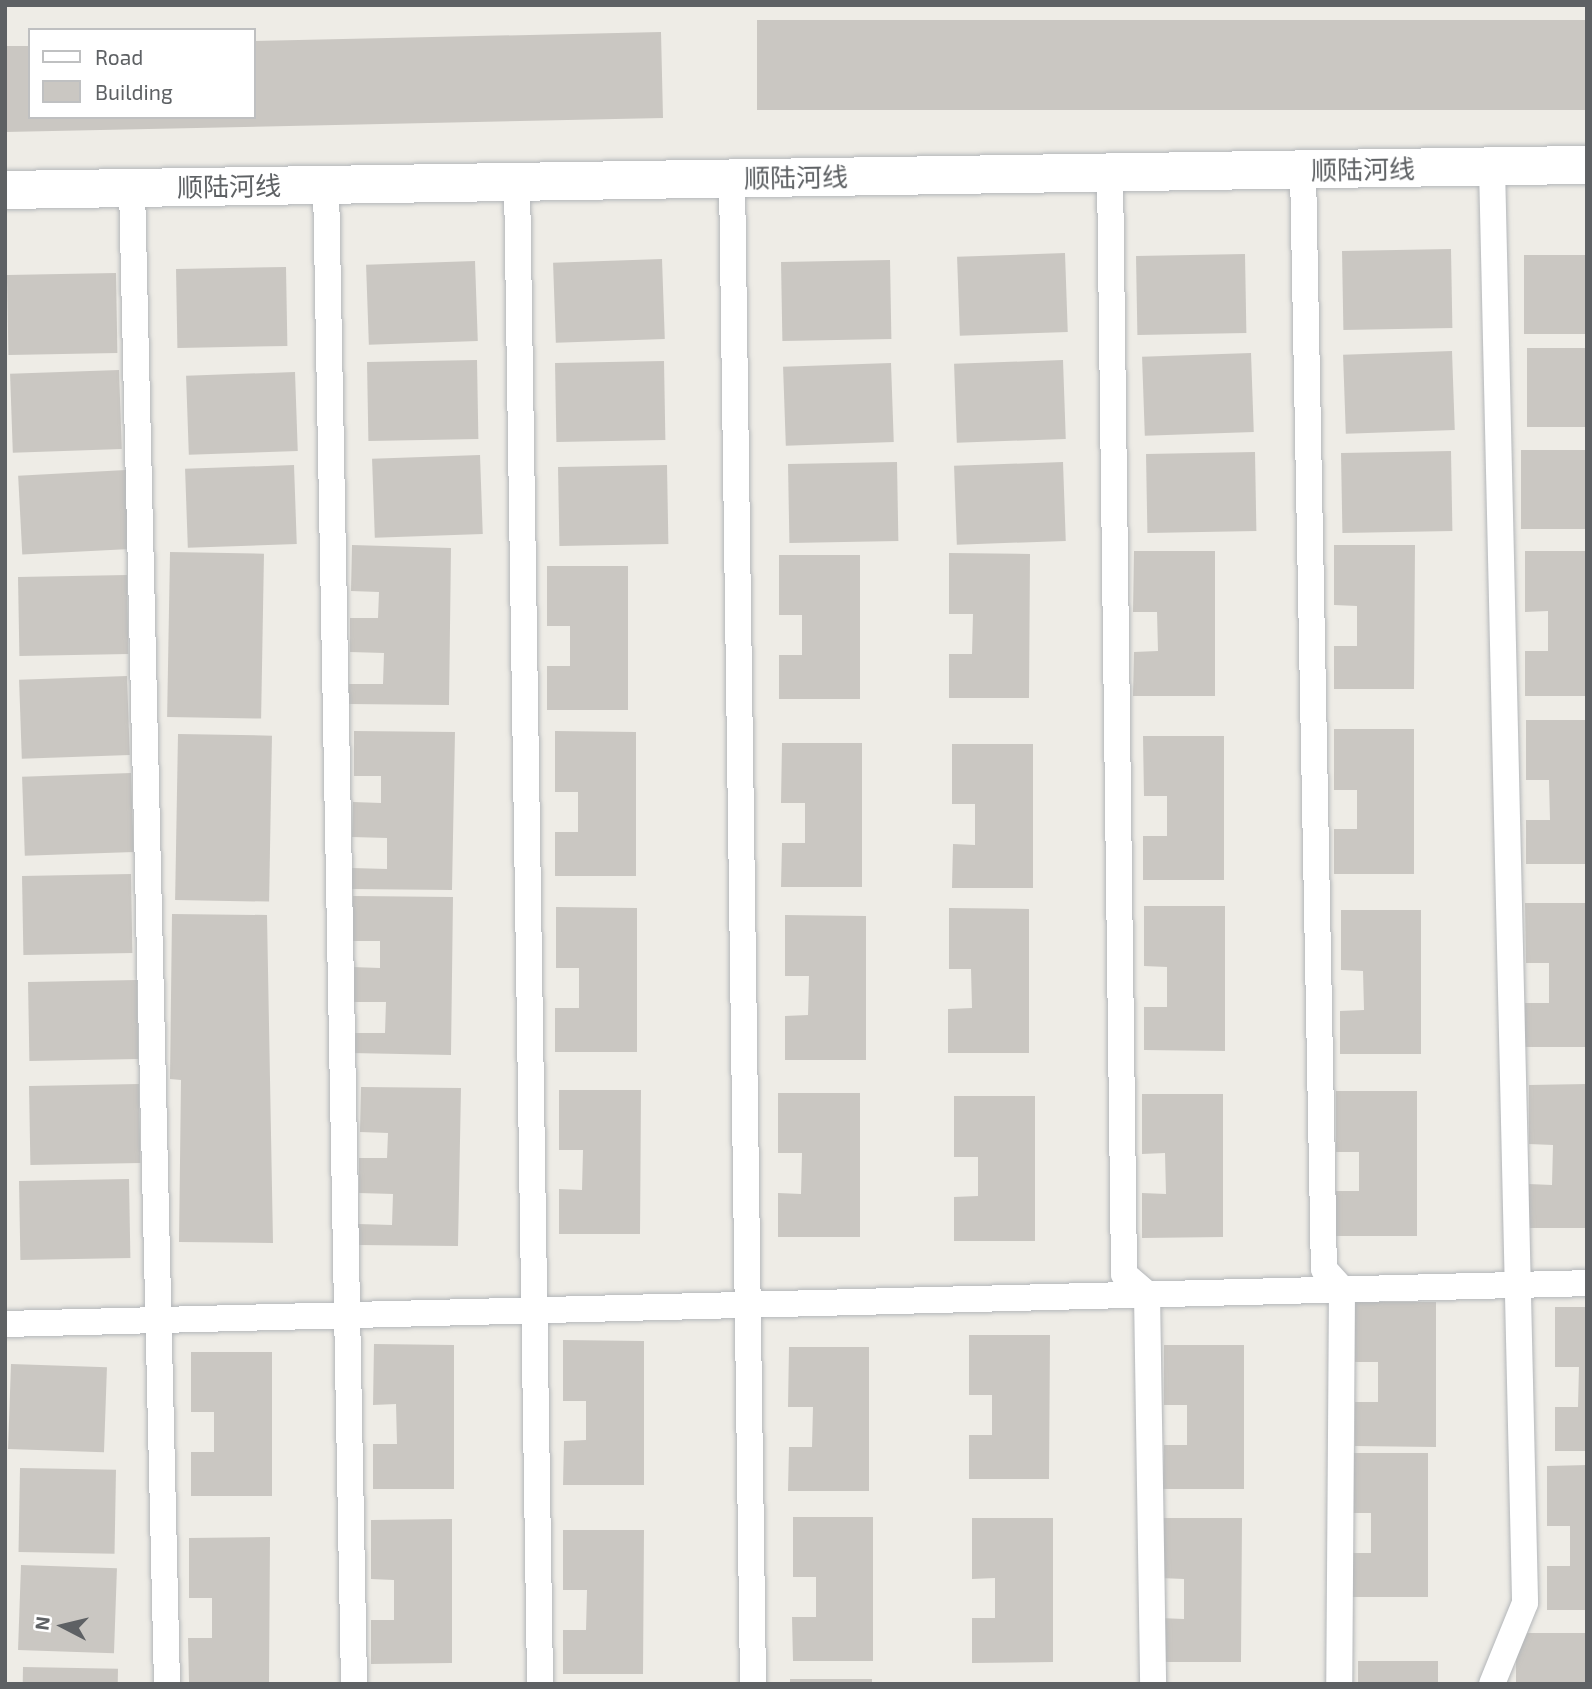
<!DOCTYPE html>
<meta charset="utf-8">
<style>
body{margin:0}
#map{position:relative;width:1592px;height:1689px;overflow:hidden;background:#eeece6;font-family:"Exo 2","Noto Sans SC",sans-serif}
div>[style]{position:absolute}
.building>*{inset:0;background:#cac7c2;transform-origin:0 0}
.roads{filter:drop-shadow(0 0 2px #b3b6b9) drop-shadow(0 0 2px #b3b6b9)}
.service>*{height:26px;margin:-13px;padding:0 13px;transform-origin:13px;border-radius:13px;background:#fff}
.minor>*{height:38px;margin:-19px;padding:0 19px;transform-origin:19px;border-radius:19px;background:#fff}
span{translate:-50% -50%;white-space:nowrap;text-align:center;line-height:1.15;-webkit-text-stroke:6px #fff;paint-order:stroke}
.street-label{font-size:26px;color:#5e6164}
.frame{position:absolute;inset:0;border:7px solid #5e6164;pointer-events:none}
.legend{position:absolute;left:28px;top:28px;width:228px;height:91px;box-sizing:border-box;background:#fff;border:2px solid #bfc0c1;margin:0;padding:9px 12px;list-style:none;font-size:21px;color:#5e6164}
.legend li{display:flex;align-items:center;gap:14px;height:35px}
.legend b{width:35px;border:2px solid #bfc0c1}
.north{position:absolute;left:28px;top:1591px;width:70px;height:70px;-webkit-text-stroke:5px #fff;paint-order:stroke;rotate:277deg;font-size:19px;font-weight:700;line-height:28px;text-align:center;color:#5e6164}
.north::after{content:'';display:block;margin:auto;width:24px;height:32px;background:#5e6164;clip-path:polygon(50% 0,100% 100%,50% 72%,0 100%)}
</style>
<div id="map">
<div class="building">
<i style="left:1587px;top:20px;width:90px;height:830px;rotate:90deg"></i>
<i style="clip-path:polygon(661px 32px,663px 118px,5px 132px,5px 46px,30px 46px,30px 117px,254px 117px,254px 41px)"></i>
<i style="left:1451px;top:249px;width:79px;height:109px;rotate:89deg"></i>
<i style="left:1065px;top:253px;width:79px;height:108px;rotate:88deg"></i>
<i style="left:1245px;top:254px;width:79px;height:109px;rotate:89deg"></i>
<i style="left:1587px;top:255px;width:79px;height:63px;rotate:90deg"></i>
<i style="left:662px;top:259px;width:80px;height:109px;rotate:88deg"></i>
<i style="left:890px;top:260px;width:79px;height:109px;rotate:89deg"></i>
<i style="left:475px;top:261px;width:80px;height:109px;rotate:88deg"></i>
<i style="left:286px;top:267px;width:79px;height:110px;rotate:89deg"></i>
<i style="left:116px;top:273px;width:80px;height:109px;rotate:89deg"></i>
<i style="left:1587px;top:348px;width:79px;height:60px;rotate:90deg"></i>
<i style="left:1452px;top:351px;width:79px;height:109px;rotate:88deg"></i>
<i style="left:1251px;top:353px;width:79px;height:109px;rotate:88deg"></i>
<i style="left:477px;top:360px;width:79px;height:110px;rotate:89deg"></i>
<i style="left:1063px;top:360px;width:79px;height:109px;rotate:88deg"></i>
<i style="left:664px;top:361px;width:79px;height:109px;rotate:89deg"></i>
<i style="left:891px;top:363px;width:79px;height:108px;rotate:88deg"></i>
<i style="left:119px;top:370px;width:79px;height:109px;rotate:88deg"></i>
<i style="left:295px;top:372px;width:79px;height:109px;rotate:88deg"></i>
<i style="left:1587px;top:450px;width:79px;height:66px;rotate:90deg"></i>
<i style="left:1451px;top:451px;width:80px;height:110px;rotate:89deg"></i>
<i style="left:1255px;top:452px;width:79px;height:109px;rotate:89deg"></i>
<i style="left:480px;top:455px;width:79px;height:108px;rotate:88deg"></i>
<i style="left:897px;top:462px;width:79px;height:109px;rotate:89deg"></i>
<i style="left:1063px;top:462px;width:79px;height:109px;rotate:88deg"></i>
<i style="left:294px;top:465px;width:79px;height:109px;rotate:88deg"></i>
<i style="left:667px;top:465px;width:79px;height:109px;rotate:89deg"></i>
<i style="left:126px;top:470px;width:79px;height:108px;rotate:87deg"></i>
<i style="clip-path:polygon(352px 545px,451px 548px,449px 705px,349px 704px,349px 684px,383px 684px,384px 653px,350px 652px,350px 618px,378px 618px,379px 592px,351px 591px)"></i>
<i style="clip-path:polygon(1334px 545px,1415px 545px,1414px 689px,1334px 689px,1334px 646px,1357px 646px,1357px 606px,1334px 605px)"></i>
<i style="clip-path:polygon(1134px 551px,1215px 551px,1215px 696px,1133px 696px,1134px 652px,1158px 651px,1157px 612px,1133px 612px)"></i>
<i style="clip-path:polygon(1525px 551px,1587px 551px,1587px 696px,1525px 696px,1525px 651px,1548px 651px,1548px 611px,1525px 612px)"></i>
<i style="left:170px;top:552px;width:94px;height:165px;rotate:1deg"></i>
<i style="clip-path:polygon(949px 553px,1030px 554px,1029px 698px,949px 698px,949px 654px,972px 654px,973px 614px,949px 614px)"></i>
<i style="clip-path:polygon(779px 555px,860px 555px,860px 699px,779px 699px,779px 655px,802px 655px,802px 615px,779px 615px)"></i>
<i style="clip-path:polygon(547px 566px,628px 566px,628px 710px,547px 710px,547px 666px,570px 666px,570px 626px,547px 626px)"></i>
<i style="left:127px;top:575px;width:79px;height:109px;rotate:89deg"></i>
<i style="left:127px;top:676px;width:79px;height:108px;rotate:88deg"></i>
<i style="clip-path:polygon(1526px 720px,1587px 720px,1587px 864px,1526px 864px,1526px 820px,1550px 820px,1549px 780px,1526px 780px)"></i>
<i style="clip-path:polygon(1334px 729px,1414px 729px,1414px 874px,1334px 874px,1334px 829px,1357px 829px,1357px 790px,1334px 790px)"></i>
<i style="clip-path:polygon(354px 731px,455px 732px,452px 890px,351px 889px,352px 868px,387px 869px,387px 838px,352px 837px,353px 802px,381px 803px,381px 776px,354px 776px)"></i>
<i style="clip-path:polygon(555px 731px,636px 732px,636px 876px,555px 876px,555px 832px,578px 832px,578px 792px,555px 792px)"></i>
<i style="left:178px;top:734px;width:94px;height:166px;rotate:1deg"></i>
<i style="clip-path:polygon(1143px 736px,1224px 736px,1224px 880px,1143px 880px,1143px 836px,1167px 836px,1167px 796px,1144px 796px)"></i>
<i style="clip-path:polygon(782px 743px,862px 743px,862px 887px,781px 887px,782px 843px,805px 843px,805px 803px,781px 803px)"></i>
<i style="clip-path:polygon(952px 744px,1033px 744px,1033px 888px,952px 888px,953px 844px,975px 845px,975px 804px,952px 804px)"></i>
<i style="left:131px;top:773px;width:79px;height:109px;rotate:88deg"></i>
<i style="left:131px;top:874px;width:79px;height:109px;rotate:89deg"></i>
<i style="clip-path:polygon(353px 896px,453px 897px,451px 1055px,351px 1053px,351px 1033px,385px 1033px,386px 1002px,352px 1002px,352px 967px,380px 968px,380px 941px,353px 941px)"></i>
<i style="clip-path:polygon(1525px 903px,1587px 903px,1587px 1047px,1525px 1047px,1525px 1003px,1549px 1003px,1549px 963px,1526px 963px)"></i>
<i style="clip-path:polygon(1144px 906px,1225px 906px,1225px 1051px,1144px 1050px,1144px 1007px,1167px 1007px,1167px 967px,1144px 966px)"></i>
<i style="clip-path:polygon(556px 907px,637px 908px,637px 1052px,555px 1052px,555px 1008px,579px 1008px,579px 968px,556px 968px)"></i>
<i style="clip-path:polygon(949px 908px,1029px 909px,1029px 1053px,948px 1053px,948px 1009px,972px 1008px,971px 969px,949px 969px)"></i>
<i style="clip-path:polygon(1341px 910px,1421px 910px,1421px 1054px,1340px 1054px,1340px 1011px,1364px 1010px,1363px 971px,1341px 970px)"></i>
<i style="clip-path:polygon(172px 914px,267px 915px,273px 1243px,179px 1242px,181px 1080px,170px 1079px)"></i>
<i style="clip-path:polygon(785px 915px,866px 916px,866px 1060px,785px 1060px,785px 1016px,808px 1015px,809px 976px,785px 976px)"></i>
<i style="left:137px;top:980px;width:79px;height:109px;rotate:89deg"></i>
<i style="left:139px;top:1084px;width:79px;height:110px;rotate:89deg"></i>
<i style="clip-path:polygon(1587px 1084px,1587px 1228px,1529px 1228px,1529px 1184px,1552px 1185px,1553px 1145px,1529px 1144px,1529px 1085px)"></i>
<i style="clip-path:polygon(361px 1087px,461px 1088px,458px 1246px,358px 1245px,358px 1224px,392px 1225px,393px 1194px,359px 1193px,359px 1158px,387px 1158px,388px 1133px,360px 1132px)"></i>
<i style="clip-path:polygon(559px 1090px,641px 1090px,640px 1234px,559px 1234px,559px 1189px,582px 1190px,583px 1150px,559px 1150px)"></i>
<i style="clip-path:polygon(1336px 1091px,1417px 1091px,1417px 1236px,1336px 1236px,1336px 1191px,1359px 1191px,1359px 1152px,1336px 1152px)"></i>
<i style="clip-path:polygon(778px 1093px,860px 1093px,860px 1237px,778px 1237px,778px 1193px,801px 1194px,802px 1153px,778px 1153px)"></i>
<i style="clip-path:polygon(1142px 1094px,1223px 1094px,1223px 1237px,1142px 1238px,1142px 1193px,1166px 1194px,1165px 1153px,1142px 1154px)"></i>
<i style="clip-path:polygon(954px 1096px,1035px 1096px,1035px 1241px,954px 1241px,954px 1197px,978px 1196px,978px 1157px,954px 1157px)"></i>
<i style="left:129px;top:1179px;width:79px;height:110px;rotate:89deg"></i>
<i style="clip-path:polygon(1355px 1302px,1436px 1302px,1436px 1447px,1355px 1446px,1355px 1402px,1378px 1402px,1378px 1362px,1355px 1362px)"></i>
<i style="clip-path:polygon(1555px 1307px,1587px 1307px,1587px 1451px,1555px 1451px,1555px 1407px,1578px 1407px,1579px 1367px,1555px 1367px)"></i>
<i style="clip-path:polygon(969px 1335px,1050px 1335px,1049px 1479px,969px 1479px,969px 1435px,992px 1435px,992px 1395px,969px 1395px)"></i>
<i style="clip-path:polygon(563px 1340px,644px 1341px,644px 1485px,563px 1485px,564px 1441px,586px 1440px,586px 1401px,563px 1401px)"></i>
<i style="clip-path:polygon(374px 1344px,454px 1345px,454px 1489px,373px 1489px,373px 1444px,397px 1444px,396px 1404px,373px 1405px)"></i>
<i style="clip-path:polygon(1164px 1345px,1244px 1345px,1244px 1489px,1163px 1489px,1164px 1445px,1187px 1445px,1187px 1405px,1164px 1405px)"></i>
<i style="clip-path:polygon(789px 1347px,869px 1347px,869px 1491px,788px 1491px,789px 1447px,812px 1447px,813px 1407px,788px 1407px)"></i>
<i style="clip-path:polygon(191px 1352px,272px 1352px,272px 1496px,191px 1496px,191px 1452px,214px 1452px,214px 1412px,191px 1412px)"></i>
<i style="left:11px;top:1364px;width:96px;height:85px;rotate:2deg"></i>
<i style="clip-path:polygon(1348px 1453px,1428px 1453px,1428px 1597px,1348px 1597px,1348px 1553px,1371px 1553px,1371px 1513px,1348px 1513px)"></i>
<i style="clip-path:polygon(1587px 1465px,1587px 1610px,1547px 1610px,1547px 1566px,1570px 1566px,1570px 1526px,1547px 1526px,1547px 1466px)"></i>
<i style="left:20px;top:1468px;width:96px;height:84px;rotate:1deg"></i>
<i style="clip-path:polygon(793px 1517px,873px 1517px,873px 1661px,793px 1661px,792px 1617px,816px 1617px,816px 1577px,793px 1577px)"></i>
<i style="clip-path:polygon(972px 1518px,1053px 1518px,1053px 1662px,972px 1663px,972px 1618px,995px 1618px,995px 1578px,972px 1579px)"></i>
<i style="clip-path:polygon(1160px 1518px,1242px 1518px,1241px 1662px,1160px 1662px,1160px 1618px,1184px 1619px,1184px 1579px,1160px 1578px)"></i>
<i style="clip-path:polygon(452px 1519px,452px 1663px,371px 1664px,371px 1620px,394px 1620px,394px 1580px,371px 1579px,371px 1520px)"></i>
<i style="clip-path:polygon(563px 1530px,644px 1530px,643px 1674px,563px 1674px,563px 1630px,586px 1630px,587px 1590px,563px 1590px)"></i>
<i style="clip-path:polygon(270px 1537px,269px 1682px,189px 1682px,188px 1638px,212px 1638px,212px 1598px,189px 1598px,189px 1538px)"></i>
<i style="left:21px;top:1565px;width:96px;height:85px;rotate:2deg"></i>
<i style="left:1516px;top:1633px;width:71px;height:51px"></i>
<i style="left:1438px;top:1661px;width:23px;height:80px;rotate:90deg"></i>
<i style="left:23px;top:1667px;width:95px;height:17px;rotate:1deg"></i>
<i style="left:790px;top:1679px;width:82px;height:5px"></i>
</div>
<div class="roads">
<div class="service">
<i style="left:1492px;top:167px;width:1436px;rotate:88.68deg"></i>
<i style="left:1525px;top:1603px;width:87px;rotate:112.2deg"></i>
<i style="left:1303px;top:170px;width:1099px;rotate:88.91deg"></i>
<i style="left:1324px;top:1269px;width:27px;rotate:48deg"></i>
<i style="left:1342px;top:1289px;width:395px;rotate:90.4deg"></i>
<i style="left:1110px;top:173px;width:1101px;rotate:89.27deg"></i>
<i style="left:1124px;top:1274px;width:30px;rotate:41deg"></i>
<i style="left:1147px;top:1294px;width:390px;rotate:89.1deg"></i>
<i style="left:732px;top:178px;width:1506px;rotate:89.2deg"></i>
<i style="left:517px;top:182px;width:1502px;rotate:89.12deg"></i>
<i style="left:326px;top:184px;width:1500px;rotate:88.93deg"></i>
<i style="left:132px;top:188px;width:1496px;rotate:88.66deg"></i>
<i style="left:5px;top:1324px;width:1583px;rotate:-1.48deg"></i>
</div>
<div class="minor">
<i style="left:5px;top:190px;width:1582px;rotate:-0.91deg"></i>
</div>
</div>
<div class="street-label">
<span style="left:1363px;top:169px;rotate:-1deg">顺陆河线</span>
<span style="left:796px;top:177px;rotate:-1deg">顺陆河线</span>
<span style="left:229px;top:186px;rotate:-1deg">顺陆河线</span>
</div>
<div class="frame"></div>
<ul class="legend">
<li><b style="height:9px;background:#fff"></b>Road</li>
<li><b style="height:19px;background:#cac7c2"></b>Building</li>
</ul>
<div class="north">N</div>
</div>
